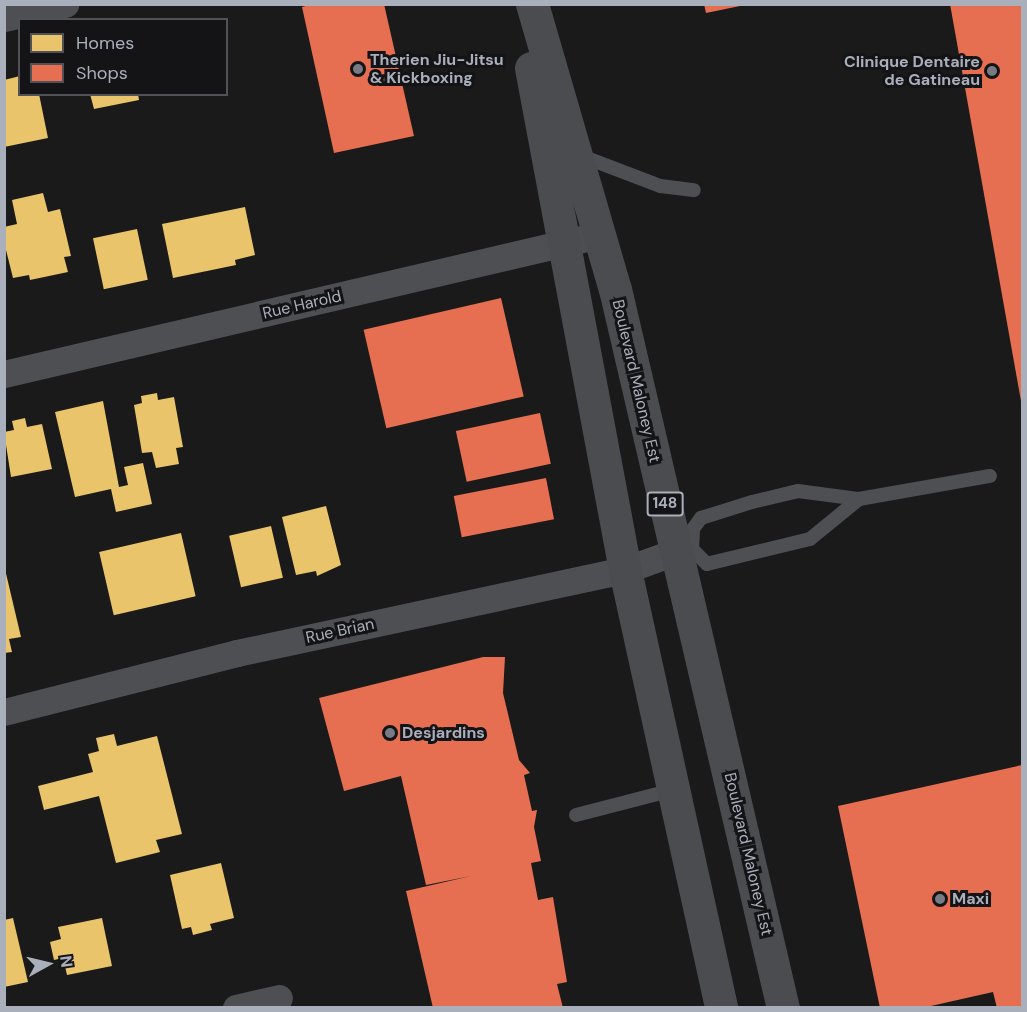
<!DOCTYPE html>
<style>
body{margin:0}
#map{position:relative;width:1027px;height:1012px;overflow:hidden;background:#1a1a1a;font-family:"DM Sans",sans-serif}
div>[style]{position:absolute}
.homes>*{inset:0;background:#e9c46a;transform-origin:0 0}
.shops>*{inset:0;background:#e76f51;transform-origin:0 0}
.lane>*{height:14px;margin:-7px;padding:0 7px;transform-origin:7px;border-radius:7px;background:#4e4f53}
.street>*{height:27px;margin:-13.5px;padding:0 13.5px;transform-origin:13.5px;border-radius:13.5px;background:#4e4f53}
.primary>*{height:33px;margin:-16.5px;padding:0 16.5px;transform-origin:16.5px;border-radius:16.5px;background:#4b4c4f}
.dots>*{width:16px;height:16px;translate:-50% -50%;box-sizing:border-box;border:3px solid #141416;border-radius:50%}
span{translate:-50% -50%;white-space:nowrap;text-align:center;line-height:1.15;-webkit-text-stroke:6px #141416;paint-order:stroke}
.shield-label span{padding:2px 4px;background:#141416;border:2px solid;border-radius:4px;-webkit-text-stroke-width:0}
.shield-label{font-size:15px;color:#aaafbc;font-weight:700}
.poi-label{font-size:16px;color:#aaafbc;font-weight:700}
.left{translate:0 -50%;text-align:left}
.right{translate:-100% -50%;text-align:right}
.street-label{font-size:16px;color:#aaafbc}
.frame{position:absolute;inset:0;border:6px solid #aaafbc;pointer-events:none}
.legend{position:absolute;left:18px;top:18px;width:210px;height:78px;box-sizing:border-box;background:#141416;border:2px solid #505258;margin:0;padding:8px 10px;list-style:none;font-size:18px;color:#aaafbc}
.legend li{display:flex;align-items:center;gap:12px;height:30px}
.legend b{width:30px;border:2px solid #505258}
.north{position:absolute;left:18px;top:934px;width:60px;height:60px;-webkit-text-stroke:4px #141416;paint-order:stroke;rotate:82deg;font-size:16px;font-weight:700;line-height:24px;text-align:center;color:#aaafbc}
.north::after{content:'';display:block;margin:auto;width:21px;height:27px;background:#aaafbc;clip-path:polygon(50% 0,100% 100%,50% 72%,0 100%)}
</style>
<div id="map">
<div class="homes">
<i style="clip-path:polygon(20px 76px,20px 94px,39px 94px,48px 138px,4px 147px,4px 80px)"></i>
<i style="clip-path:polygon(90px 94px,138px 94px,139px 100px,94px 109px)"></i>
<i style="clip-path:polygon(43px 193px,48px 212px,60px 209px,71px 256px,64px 257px,68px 272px,30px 280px,29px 275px,13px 278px,4px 242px,4px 227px,17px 224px,12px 200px)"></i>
<i style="clip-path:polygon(245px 207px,255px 255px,235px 260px,236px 265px,173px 278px,162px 224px)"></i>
<i style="left:137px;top:229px;width:52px;height:45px;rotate:78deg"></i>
<i style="clip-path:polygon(157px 393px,158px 400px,174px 397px,183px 447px,176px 448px,179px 464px,156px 468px,152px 452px,142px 453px,134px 405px,142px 403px,141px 396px)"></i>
<i style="clip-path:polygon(103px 401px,119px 487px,128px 485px,124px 467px,143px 463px,152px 504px,116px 512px,111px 489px,75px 497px,55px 412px)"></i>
<i style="clip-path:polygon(25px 418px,27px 427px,42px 424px,52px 469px,11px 477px,4px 432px,14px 430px,12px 421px)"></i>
<i style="clip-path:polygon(326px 506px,341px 565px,317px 576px,316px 571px,296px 575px,282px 517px)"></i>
<i style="left:271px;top:526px;width:53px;height:43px;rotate:77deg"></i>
<i style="left:181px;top:533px;width:65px;height:84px;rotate:77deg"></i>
<i style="clip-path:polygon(4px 565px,21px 637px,9px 639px,12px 652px,4px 653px)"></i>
<i style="clip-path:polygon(114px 734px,117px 746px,157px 736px,182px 834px,156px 840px,160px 852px,116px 863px,99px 796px,44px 810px,38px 786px,93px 772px,88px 754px,99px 751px,96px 738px)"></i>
<i style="clip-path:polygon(221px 863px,234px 918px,210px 924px,212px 930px,193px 935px,191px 927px,182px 929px,170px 875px)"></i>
<i style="clip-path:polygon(13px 918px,28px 982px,4px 987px,4px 920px)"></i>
<i style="clip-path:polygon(102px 918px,112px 966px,67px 975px,63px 958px,54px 960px,50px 942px,61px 939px,58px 927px)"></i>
</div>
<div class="shops">
<i style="clip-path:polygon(313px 4px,384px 4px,414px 136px,334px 153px,302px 7px)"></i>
<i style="clip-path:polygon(704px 4px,739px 4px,740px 6px,706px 13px)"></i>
<i style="clip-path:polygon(950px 4px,1022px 4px,1022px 401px,1021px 401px)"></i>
<i style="left:501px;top:298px;width:101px;height:141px;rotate:77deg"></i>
<i style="left:540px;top:413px;width:52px;height:86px;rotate:78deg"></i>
<i style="left:546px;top:478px;width:42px;height:94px;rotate:79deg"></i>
<i style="clip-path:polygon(483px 657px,505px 657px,503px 693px,519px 760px,530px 773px,524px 775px,532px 811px,537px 810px,534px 827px,541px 861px,531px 863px,538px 900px,553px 897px,567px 982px,557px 984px,563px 1008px,433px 1008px,406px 891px,471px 876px,426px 885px,401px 776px,344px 791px,319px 698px)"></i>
<i style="clip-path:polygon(1022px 765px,1022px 1008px,997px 1008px,993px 992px,922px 1008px,880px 1008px,838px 806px)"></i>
</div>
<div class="lane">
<i style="left:579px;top:155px;width:87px;rotate:20.9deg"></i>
<i style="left:660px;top:186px;width:34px;rotate:7deg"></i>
<i style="left:859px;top:499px;width:63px;rotate:140.8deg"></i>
<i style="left:810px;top:539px;width:106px;rotate:166.4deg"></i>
<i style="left:707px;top:564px;width:21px;rotate:-135deg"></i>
<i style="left:692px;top:549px;width:20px;rotate:-87deg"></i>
<i style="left:693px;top:529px;width:14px;rotate:-54deg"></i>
<i style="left:701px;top:518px;width:53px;rotate:-17.4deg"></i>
<i style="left:752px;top:502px;width:47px;rotate:-13.4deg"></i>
<i style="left:798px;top:491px;width:62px;rotate:7.5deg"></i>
<i style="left:859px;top:499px;width:133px;rotate:-10deg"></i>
<i style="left:576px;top:815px;width:100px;rotate:-14.5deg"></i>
</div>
<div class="street">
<i style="left:4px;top:18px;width:63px;rotate:-12.9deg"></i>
<i style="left:4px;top:374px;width:611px;rotate:-13.15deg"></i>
<i style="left:4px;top:712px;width:240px;rotate:-14.2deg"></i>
<i style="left:237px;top:653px;width:397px;rotate:-12.1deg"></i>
<i style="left:625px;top:570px;width:53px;rotate:-19.8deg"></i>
<i style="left:236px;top:1008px;width:44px;rotate:-13.1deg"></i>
</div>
<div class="primary">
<i style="left:532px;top:4px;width:297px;rotate:73.8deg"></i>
<i style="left:615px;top:289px;width:738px;rotate:76.85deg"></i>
<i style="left:531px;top:68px;width:511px;rotate:79.39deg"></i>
<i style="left:625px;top:570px;width:448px;rotate:77.6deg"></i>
</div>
<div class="dots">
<i style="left:358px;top:69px;background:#787b83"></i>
<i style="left:992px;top:71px;background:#787b83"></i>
<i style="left:390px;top:733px;background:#787b83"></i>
<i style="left:940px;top:899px;background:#787b83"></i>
</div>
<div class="shield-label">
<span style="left:665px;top:504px">148</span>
</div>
<div class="poi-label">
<span class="left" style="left:370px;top:69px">Therien Jiu-Jitsu<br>&amp; Kickboxing</span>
<span class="right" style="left:980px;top:71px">Clinique Dentaire<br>de Gatineau</span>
<span class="left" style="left:402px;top:733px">Desjardins</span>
<span class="left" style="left:952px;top:899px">Maxi</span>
</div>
<div class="street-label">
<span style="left:302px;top:305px;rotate:-13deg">Rue Harold</span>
<span style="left:636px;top:381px;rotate:77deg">Boulevard Maloney Est</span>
<span style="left:340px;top:631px;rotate:-12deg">Rue Brian</span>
<span style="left:748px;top:854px;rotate:77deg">Boulevard Maloney Est</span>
</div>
<div class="frame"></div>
<ul class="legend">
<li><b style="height:16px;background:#e9c46a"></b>Homes</li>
<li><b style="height:16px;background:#e76f51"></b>Shops</li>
</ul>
<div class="north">N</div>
</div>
